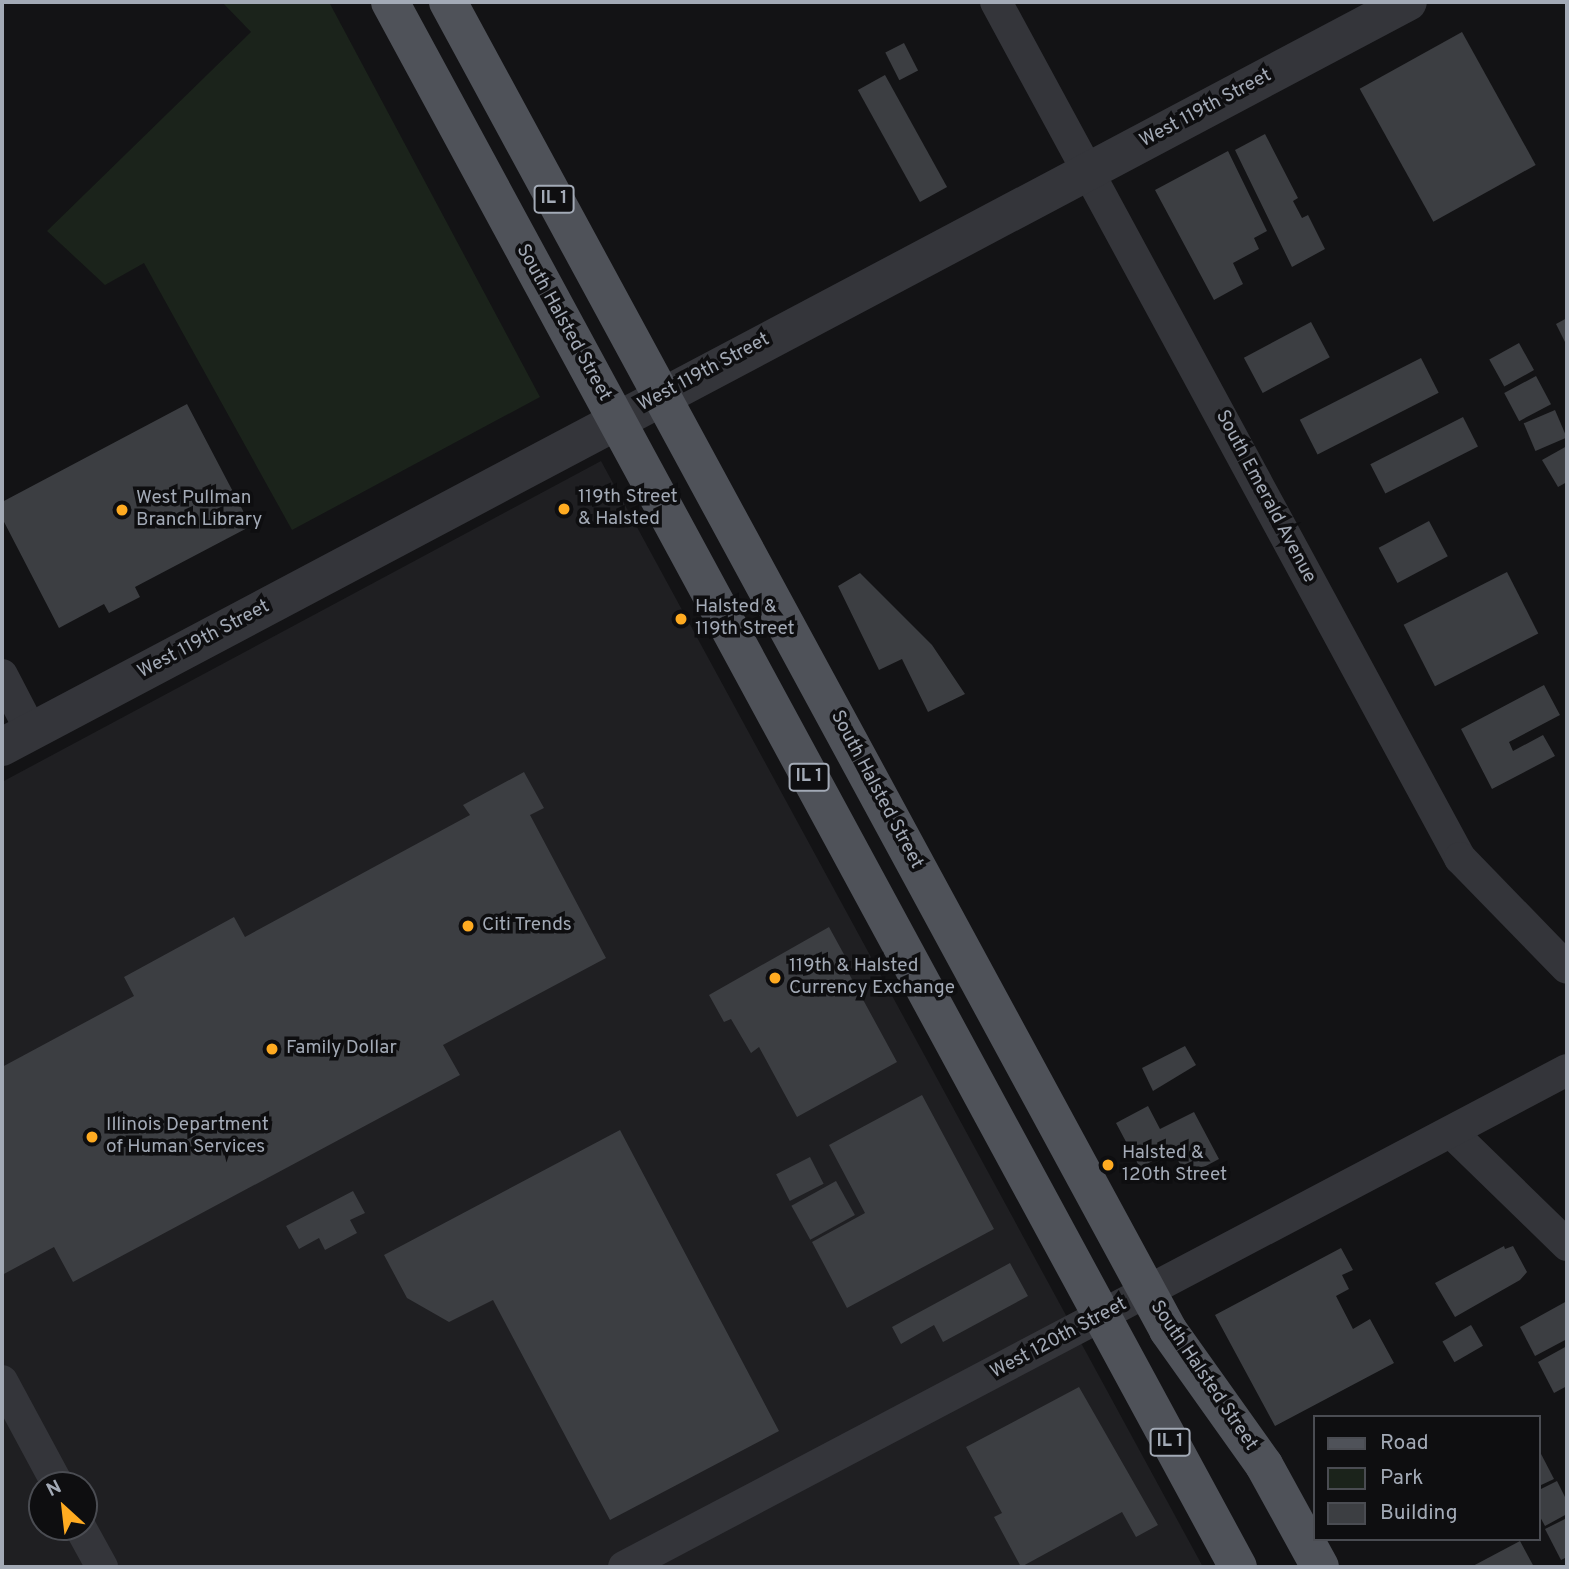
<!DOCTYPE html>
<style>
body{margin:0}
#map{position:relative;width:1569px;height:1569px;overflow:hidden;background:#131315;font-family:Overpass,sans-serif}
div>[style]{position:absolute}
.built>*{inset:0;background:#1f1f22}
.green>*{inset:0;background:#1b231b}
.building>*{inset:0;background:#3c3e42;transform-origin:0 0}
.minor>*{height:32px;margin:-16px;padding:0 16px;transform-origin:16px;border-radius:16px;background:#34353a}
.tertiary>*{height:38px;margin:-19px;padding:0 19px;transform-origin:19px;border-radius:19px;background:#34353a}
.primary>*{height:38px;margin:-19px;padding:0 19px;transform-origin:19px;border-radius:19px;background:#4f5259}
.dots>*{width:19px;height:19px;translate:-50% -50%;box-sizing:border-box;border:4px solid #0e0e10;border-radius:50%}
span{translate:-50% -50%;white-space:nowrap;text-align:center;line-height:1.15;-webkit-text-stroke:7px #0e0e10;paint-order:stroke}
.shield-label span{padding:2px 5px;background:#0e0e10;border:2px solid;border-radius:5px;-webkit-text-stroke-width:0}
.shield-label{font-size:18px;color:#a3aab6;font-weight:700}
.street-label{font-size:19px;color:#a3aab6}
.poi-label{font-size:19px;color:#a3aab6}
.left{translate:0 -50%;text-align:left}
.frame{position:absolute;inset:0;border:4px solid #a3aab6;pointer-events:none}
.legend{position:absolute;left:1313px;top:1415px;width:228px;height:126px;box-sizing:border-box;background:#0e0e10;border:2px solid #4a4c52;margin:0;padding:9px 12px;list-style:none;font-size:21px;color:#a3aab6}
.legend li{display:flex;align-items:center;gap:14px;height:35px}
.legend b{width:35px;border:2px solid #4a4c52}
.north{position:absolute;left:28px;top:1471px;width:70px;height:70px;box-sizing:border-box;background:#0e0e10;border:2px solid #4a4c52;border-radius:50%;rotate:333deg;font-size:19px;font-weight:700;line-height:28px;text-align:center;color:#a3aab6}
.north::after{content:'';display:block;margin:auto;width:24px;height:32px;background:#ffab21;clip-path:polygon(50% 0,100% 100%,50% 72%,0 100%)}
</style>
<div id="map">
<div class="built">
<i style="clip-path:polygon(evenodd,601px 461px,1203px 1567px,2px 1567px,2px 782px,601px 461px,42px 1485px,84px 1485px,84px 1527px,42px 1527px,42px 1485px)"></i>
</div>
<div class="green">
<i style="clip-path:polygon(222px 2px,329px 2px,540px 397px,292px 530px,144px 263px,105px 285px,47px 231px,251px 32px)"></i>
</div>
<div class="building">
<i style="left:1462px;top:32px;width:152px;height:117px;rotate:61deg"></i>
<i style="left:904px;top:43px;width:31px;height:21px;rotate:63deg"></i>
<i style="left:885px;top:75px;width:128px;height:31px;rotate:61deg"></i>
<i style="clip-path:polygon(1265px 134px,1298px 198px,1293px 201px,1302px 218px,1308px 215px,1325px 249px,1292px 267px,1235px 150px)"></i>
<i style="clip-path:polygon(1228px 151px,1267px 231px,1254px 238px,1259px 249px,1233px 263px,1243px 284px,1214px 300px,1155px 190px)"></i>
<i style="clip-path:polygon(1567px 318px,1567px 346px,1556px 324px)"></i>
<i style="left:1311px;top:322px;width:40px;height:76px;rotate:62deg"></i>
<i style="left:1519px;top:343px;width:31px;height:34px;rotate:61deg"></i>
<i style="left:1421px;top:358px;width:39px;height:136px;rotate:63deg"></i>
<i style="left:1536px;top:376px;width:32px;height:36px;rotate:62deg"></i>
<i style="clip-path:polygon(187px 404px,251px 526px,135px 587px,140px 597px,109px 613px,104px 604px,59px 628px,2px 518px,2px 502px)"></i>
<i style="left:1555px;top:410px;width:30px;height:34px;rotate:67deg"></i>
<i style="left:1463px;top:417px;width:33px;height:104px;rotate:63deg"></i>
<i style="clip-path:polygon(1567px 446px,1567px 482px,1558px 487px,1542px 460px)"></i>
<i style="left:1429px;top:521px;width:40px;height:57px;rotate:62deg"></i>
<i style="left:1507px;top:572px;width:69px;height:116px;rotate:63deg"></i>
<i style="clip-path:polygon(860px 573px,932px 645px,965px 694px,928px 712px,902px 659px,879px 670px,838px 586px)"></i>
<i style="clip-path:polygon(1544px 685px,1560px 715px,1509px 742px,1513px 751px,1543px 735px,1555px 756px,1492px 789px,1461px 729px)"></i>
<i style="clip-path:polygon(524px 772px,544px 808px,530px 815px,606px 958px,443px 1045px,460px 1075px,73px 1282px,54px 1247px,2px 1275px,2px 1067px,134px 996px,124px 977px,234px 917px,245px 937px,470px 815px,463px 805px)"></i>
<i style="clip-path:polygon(829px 927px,846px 958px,842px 961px,897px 1062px,797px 1117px,759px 1047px,751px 1053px,731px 1019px,724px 1022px,709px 995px)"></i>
<i style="clip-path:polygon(1185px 1046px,1196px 1065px,1153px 1091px,1142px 1068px)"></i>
<i style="clip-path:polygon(922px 1095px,994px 1229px,847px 1308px,812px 1242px,865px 1213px,829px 1145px)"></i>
<i style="clip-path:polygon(1148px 1106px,1160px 1129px,1194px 1112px,1219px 1159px,1187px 1176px,1172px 1150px,1140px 1168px,1116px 1123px)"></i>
<i style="clip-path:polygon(620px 1130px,779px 1431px,610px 1520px,493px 1300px,449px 1322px,407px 1298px,384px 1255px)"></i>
<i style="left:810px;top:1157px;width:30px;height:38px;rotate:63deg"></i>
<i style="left:836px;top:1181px;width:39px;height:51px;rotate:61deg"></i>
<i style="clip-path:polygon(353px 1191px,365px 1213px,350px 1220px,357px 1233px,325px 1250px,319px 1238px,299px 1249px,286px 1226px)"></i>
<i style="clip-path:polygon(1504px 1246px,1505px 1249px,1513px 1246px,1527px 1272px,1520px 1280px,1455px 1317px,1435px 1283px)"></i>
<i style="clip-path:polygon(1341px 1248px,1353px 1270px,1342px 1275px,1349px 1289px,1336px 1296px,1353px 1329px,1370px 1319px,1394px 1363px,1275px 1426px,1215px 1315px)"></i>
<i style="clip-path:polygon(1010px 1263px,1028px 1296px,943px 1342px,934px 1325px,901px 1344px,892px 1327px)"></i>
<i style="clip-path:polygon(1567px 1301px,1567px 1339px,1535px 1356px,1520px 1327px)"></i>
<i style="left:1471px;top:1325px;width:24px;height:33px;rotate:60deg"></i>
<i style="clip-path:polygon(1567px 1346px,1567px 1386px,1554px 1393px,1538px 1362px)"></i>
<i style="clip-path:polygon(1079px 1387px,1158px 1525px,1136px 1537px,1122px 1512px,1021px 1567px,994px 1517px,1002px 1513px,966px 1447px)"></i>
<i style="clip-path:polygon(1539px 1450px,1554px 1479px,1539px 1486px)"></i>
<i style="clip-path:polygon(1557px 1481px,1567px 1501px,1567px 1514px,1545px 1526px,1539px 1515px,1539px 1490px)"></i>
<i style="clip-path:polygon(1567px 1518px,1567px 1557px,1561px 1560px,1545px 1529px)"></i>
<i style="clip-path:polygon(1520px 1541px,1534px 1567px,1471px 1567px)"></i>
</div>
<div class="minor">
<i style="left:996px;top:2px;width:974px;rotate:61.54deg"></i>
<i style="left:1460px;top:858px;width:153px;rotate:45.8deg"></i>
<i style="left:2px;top:675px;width:63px;rotate:62.6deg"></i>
<i style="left:1451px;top:1132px;width:162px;rotate:44.2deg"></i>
<i style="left:2px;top:1381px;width:118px;rotate:61.7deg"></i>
<i style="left:80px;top:1527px;width:46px;rotate:61.2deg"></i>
<i style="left:624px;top:1567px;width:1066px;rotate:-27.79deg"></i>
</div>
<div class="tertiary">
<i style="left:2px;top:747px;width:1591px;rotate:-27.92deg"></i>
</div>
<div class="primary">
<i style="left:390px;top:2px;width:1780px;rotate:61.55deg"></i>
<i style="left:448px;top:2px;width:1511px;rotate:61.53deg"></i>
<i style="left:1168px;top:1330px;width:166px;rotate:54.6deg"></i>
<i style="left:1264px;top:1465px;width:116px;rotate:61.2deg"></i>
</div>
<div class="dots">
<i style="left:564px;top:509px;background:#ffab21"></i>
<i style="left:122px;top:510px;background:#ffab21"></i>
<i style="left:681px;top:619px;background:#ffab21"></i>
<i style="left:468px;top:926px;background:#ffab21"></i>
<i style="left:775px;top:978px;background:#ffab21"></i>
<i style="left:272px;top:1049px;background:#ffab21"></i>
<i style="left:92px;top:1137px;background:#ffab21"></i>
<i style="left:1108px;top:1165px;background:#ffab21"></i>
</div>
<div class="shield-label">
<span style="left:554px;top:199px">IL 1</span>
<span style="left:809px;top:777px">IL 1</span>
<span style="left:1170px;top:1442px">IL 1</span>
</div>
<div class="street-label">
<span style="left:1206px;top:109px;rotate:-28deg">West 119th Street</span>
<span style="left:563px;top:323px;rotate:61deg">South Halsted Street</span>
<span style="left:704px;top:373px;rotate:-28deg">West 119th Street</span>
<span style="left:1265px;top:497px;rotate:62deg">South Emerald Avenue</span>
<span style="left:204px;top:640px;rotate:-28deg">West 119th Street</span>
<span style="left:876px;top:790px;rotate:62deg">South Halsted Street</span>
<span style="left:1059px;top:1339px;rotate:-28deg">West 120th Street</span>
<span style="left:1203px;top:1376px;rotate:56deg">South Halsted Street</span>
</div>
<div class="poi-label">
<span class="left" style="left:578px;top:509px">119th Street<br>&amp; Halsted</span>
<span class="left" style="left:136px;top:510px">West Pullman<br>Branch Library</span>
<span class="left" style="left:695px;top:619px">Halsted &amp;<br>119th Street</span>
<span class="left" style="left:482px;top:926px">Citi Trends</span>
<span class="left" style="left:789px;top:978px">119th &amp; Halsted<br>Currency Exchange</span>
<span class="left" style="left:286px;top:1049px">Family Dollar</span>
<span class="left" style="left:106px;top:1137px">Illinois Department<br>of Human Services</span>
<span class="left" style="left:1122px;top:1165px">Halsted &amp;<br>120th Street</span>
</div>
<div class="frame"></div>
<ul class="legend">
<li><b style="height:9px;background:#4f5259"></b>Road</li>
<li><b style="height:19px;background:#1b231b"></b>Park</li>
<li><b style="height:19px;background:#3c3e42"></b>Building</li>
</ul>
<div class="north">N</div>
</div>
